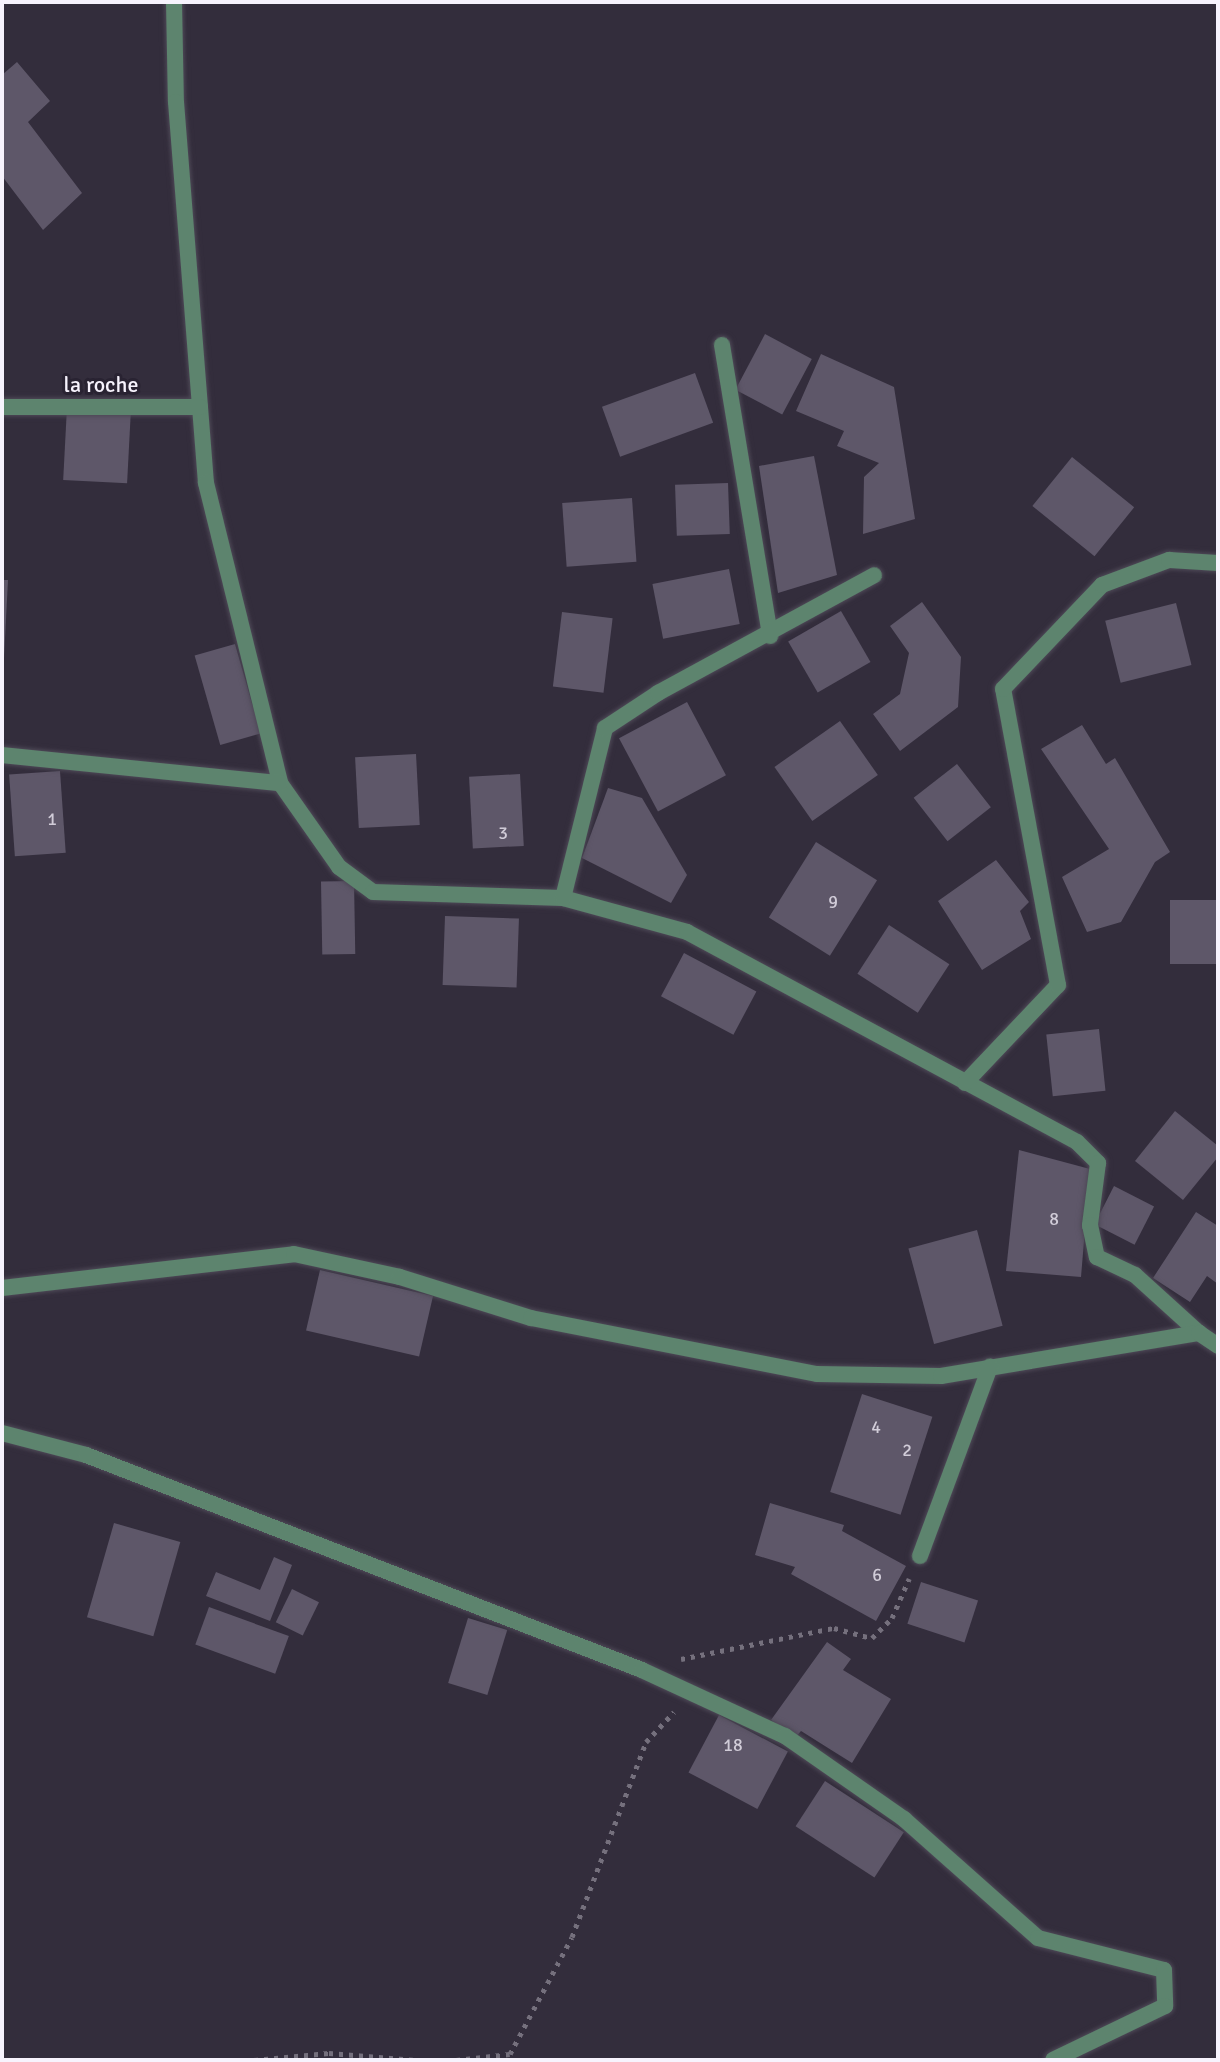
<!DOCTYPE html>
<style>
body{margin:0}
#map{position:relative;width:1220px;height:2062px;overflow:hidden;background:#332d3c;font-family:Signika,sans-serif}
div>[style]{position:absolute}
.building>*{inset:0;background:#5e5769;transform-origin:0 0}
.path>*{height:5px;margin-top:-2.5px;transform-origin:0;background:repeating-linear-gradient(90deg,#75707d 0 4px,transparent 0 10px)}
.roads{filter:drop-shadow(0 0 2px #4e4957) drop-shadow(0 0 2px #4e4957)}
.minor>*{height:16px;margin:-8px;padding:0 8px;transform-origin:8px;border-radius:8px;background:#5d846e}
span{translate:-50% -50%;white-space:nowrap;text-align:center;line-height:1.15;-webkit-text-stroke:6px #292332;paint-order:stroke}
.number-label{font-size:18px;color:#d1ccd8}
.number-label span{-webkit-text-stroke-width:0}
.street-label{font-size:22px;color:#f7f3fd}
.frame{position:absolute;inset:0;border:4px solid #f7f3fd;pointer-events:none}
</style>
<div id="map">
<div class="building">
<i style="clip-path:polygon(17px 62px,50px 101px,28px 122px,82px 193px,43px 230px,2px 176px,2px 75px)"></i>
<i style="left:765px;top:334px;width:53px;height:63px;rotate:28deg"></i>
<i style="clip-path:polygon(821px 354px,894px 387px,915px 519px,863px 534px,864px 477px,879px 463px,837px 446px,844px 431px,796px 411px)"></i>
<i style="left:695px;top:373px;width:53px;height:99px;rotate:70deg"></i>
<i style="left:67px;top:407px;width:64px;height:73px;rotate:3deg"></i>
<i style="clip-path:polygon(814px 456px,837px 575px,778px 593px,759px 466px)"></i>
<i style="left:1072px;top:457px;width:80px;height:63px;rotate:39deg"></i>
<i style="left:728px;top:483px;width:51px;height:53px;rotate:88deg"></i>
<i style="left:632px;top:498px;width:64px;height:70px;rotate:86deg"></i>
<i style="left:729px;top:569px;width:56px;height:78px;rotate:79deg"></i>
<i style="clip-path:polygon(2px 580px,8px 580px,4px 658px,2px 658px)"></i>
<i style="clip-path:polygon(922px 602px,961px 657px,958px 707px,900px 751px,873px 714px,900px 694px,909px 653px,890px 626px)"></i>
<i style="left:1176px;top:603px;width:64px;height:73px;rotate:76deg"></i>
<i style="left:841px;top:611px;width:59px;height:61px;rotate:60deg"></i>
<i style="left:562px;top:612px;width:51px;height:75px;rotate:7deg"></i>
<i style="left:235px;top:644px;width:93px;height:42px;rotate:74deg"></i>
<i style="left:687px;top:702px;width:83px;height:77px;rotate:62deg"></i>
<i style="left:840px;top:721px;width:66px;height:80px;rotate:55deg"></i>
<i style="clip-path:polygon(1082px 725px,1106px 764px,1115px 758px,1170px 852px,1155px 862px,1121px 922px,1087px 932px,1062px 877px,1109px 849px,1041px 749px)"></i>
<i style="left:416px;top:754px;width:71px;height:61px;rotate:87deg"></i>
<i style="left:957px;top:764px;width:55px;height:55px;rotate:52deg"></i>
<i style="left:60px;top:771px;width:82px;height:51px;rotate:86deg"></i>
<i style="left:520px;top:774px;width:72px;height:51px;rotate:87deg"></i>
<i style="clip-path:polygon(608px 788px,642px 798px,687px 875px,671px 903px,582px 858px)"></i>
<i style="left:816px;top:842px;width:72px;height:89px;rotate:32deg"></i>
<i style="clip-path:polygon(996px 860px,1029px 902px,1020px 911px,1031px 939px,982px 970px,938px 901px)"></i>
<i style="left:354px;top:881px;width:73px;height:33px;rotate:89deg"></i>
<i style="left:1218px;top:900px;width:64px;height:48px;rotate:90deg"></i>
<i style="left:445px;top:916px;width:74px;height:69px;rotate:2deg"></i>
<i style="left:889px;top:925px;width:72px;height:58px;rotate:33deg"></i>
<i style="left:684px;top:953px;width:82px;height:49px;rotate:28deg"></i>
<i style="left:1099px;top:1029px;width:62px;height:53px;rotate:84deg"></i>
<i style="clip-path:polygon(1175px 1111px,1218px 1146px,1218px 1157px,1183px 1200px,1135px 1161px)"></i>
<i style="clip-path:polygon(1019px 1150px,1090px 1169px,1081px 1277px,1006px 1271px)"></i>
<i style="left:1114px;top:1186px;width:45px;height:43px;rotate:27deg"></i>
<i style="clip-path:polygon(1196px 1212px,1218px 1226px,1218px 1284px,1207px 1276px,1190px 1302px,1153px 1278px)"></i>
<i style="left:977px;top:1230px;width:99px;height:71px;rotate:75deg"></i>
<i style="left:320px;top:1270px;width:116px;height:62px;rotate:13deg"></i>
<i style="left:862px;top:1394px;width:74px;height:103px;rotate:18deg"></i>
<i style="clip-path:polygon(770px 1503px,844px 1525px,842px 1531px,906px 1566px,876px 1621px,791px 1574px,795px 1567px,755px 1555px)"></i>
<i style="left:114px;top:1523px;width:69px;height:98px;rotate:16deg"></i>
<i style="clip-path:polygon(274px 1557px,292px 1565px,270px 1621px,206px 1596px,216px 1572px,260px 1590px)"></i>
<i style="left:921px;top:1582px;width:60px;height:44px;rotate:18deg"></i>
<i style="left:292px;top:1589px;width:30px;height:37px;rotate:26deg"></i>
<i style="left:209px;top:1607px;width:85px;height:40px;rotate:20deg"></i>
<i style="left:468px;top:1618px;width:41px;height:68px;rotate:17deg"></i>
<i style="clip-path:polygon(827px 1642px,851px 1659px,843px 1670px,891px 1699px,852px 1763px,801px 1731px,796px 1737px,771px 1720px)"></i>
<i style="left:719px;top:1715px;width:78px;height:65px;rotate:28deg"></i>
<i style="left:825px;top:1781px;width:94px;height:54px;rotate:33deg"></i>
</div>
<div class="path">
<i style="left:681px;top:1659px;width:156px;rotate:-11.5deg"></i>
<i style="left:834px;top:1628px;width:39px;rotate:15deg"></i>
<i style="left:872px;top:1638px;width:28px;rotate:-45deg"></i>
<i style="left:892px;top:1618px;width:43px;rotate:-66.4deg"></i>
<i style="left:254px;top:2060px;width:75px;rotate:-5.3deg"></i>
<i style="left:329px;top:2053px;width:87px;rotate:4.6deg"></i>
<i style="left:456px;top:2060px;width:54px;rotate:-6.3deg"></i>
<i style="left:510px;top:2054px;width:132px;rotate:-62.1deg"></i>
<i style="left:572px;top:1937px;width:209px;rotate:-69.2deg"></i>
<i style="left:646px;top:1742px;width:41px;rotate:-47deg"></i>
</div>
<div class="roads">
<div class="minor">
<i style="left:174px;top:2px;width:100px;rotate:88.9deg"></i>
<i style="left:176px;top:102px;width:382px;rotate:85.5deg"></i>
<i style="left:206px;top:483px;width:309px;rotate:76.1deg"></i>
<i style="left:280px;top:783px;width:103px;rotate:54.9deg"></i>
<i style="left:339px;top:867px;width:42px;rotate:36.3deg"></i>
<i style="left:373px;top:892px;width:190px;rotate:1.8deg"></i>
<i style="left:563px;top:898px;width:129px;rotate:15.3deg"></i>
<i style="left:687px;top:932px;width:443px;rotate:28.3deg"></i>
<i style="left:1077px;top:1142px;width:30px;rotate:45deg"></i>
<i style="left:1098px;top:1163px;width:63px;rotate:97.4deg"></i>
<i style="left:1090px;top:1225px;width:33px;rotate:78deg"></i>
<i style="left:1097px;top:1257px;width:42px;rotate:25.3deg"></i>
<i style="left:1135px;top:1275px;width:86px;rotate:42.2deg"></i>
<i style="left:722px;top:345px;width:295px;rotate:80.6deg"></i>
<i style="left:2px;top:407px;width:198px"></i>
<i style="left:2px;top:755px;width:279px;rotate:5.8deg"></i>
<i style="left:563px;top:898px;width:175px;rotate:-76.1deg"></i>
<i style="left:605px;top:728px;width:64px;rotate:-33.4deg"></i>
<i style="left:658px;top:693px;width:246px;rotate:-28.6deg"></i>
<i style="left:965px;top:1083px;width:135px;rotate:-46.5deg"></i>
<i style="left:1058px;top:985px;width:301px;rotate:-100.5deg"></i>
<i style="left:1003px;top:689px;width:144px;rotate:-46.4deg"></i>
<i style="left:1102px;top:585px;width:72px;rotate:-20.5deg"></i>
<i style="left:1169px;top:560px;width:49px;rotate:3.5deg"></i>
<i style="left:2px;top:1288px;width:294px;rotate:-6.6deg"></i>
<i style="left:294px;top:1254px;width:108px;rotate:12.2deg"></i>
<i style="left:400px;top:1277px;width:137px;rotate:17.4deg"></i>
<i style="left:531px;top:1318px;width:291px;rotate:11.1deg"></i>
<i style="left:817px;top:1374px;width:124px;rotate:0.9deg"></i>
<i style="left:941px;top:1376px;width:262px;rotate:-9.5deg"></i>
<i style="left:1199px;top:1333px;width:23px;rotate:34deg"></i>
<i style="left:2px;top:1433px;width:87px;rotate:14.7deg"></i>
<i style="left:86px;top:1455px;width:596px;rotate:21.14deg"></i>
<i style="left:642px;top:1670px;width:157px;rotate:24.8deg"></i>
<i style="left:785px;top:1736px;width:145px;rotate:34.9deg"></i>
<i style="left:904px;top:1819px;width:179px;rotate:41.6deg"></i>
<i style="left:1038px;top:1938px;width:130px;rotate:14.3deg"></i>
<i style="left:1164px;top:1970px;width:36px;rotate:88deg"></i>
<i style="left:1165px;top:2006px;width:124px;rotate:154.3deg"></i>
<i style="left:920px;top:1556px;width:202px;rotate:-69.7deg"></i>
</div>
</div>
<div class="number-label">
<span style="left:52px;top:819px">1</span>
<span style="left:503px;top:833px">3</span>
<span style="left:833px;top:902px">9</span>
<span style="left:1054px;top:1219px">8</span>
<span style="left:876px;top:1427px">4</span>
<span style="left:907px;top:1450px">2</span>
<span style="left:877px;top:1575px">6</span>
<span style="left:733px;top:1745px">18</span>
</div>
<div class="street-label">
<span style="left:101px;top:385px">la roche</span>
</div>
<div class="frame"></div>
</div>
